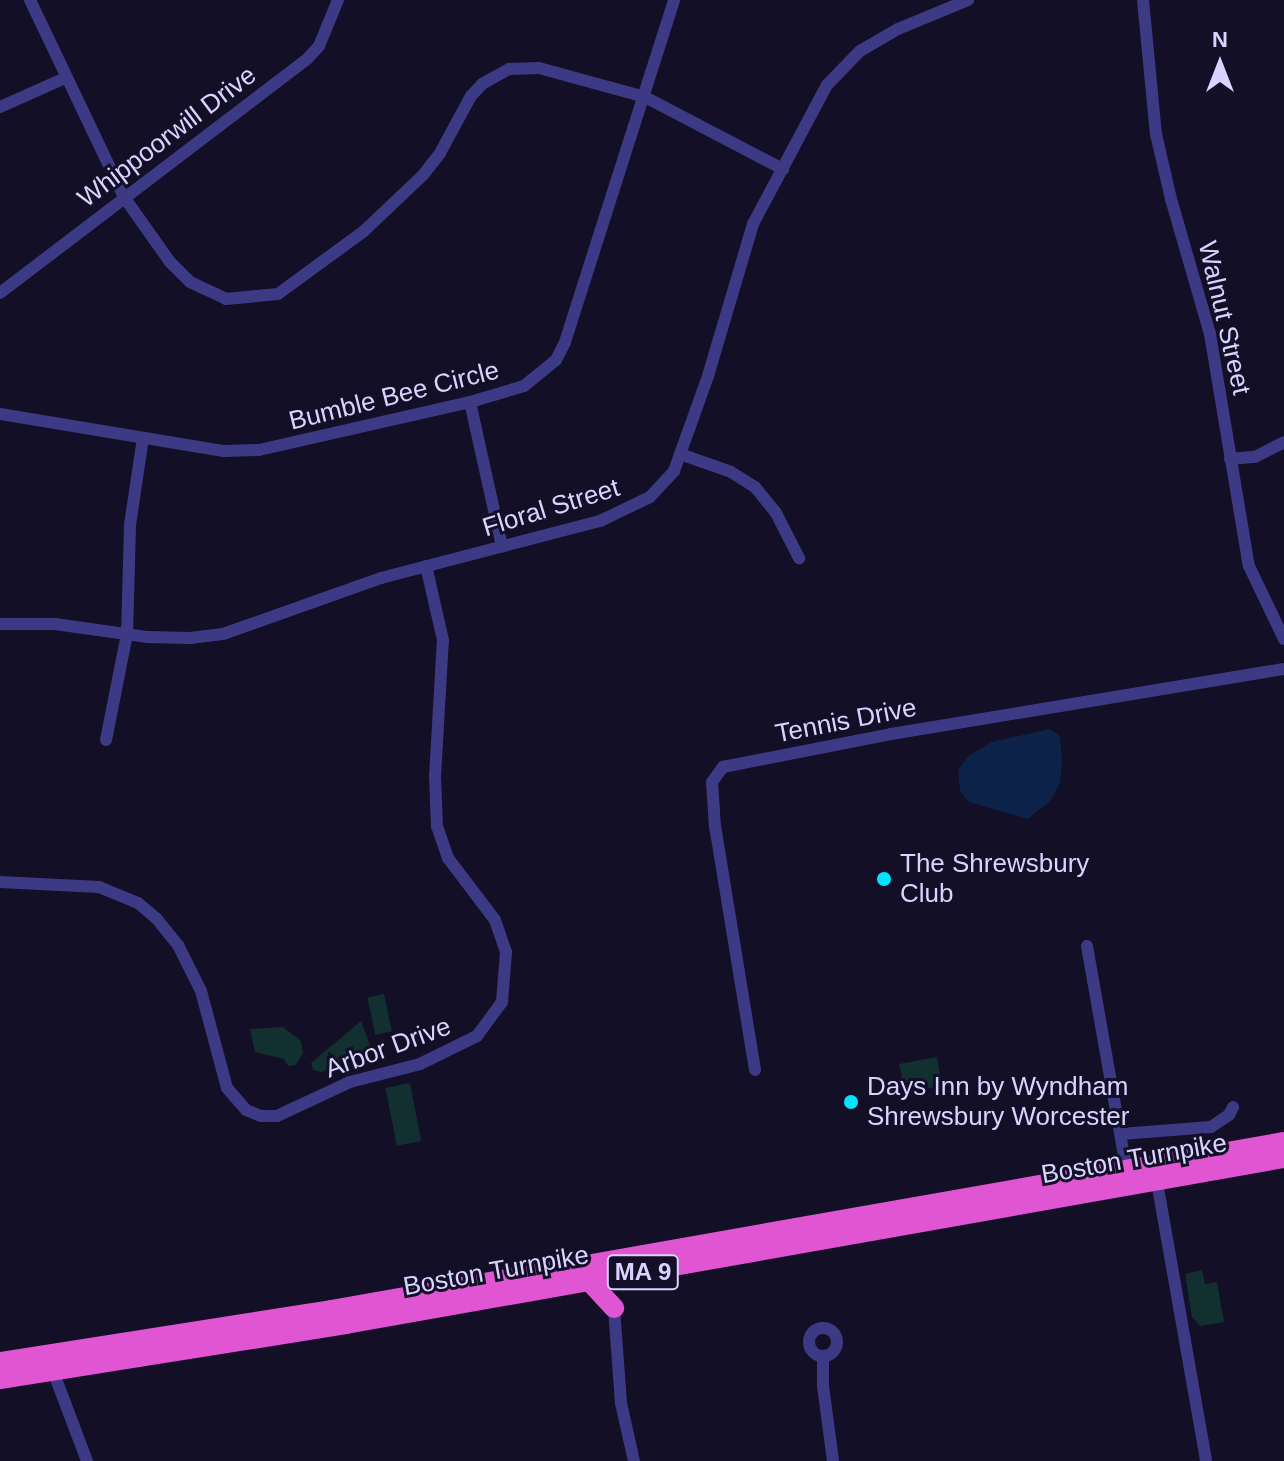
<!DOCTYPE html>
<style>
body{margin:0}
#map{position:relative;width:1284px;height:1461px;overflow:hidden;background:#130f26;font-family:Arial,sans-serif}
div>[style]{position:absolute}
.green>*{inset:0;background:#12302f;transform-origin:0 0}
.water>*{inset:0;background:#0c2248}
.minor>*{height:12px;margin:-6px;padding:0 6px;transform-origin:6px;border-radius:6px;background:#3d3a85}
.minor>.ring{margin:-6px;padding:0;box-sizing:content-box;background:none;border:12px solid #3d3a85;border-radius:50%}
.trunk>*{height:20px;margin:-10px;padding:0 10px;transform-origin:10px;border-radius:10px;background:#e055d1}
.dots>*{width:22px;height:22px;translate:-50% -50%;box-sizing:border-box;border:4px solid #130f26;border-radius:50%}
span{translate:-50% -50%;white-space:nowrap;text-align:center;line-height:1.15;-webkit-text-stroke:6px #130f26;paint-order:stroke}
.shield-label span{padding:2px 6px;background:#130f26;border:2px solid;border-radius:6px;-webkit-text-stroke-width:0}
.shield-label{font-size:24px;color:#d9d4ff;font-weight:700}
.street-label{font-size:26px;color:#d9d4ff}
.poi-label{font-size:26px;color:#d9d4ff}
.left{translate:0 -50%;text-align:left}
.north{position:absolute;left:1180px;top:24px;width:80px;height:80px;-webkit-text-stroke:6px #130f26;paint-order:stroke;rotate:0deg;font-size:22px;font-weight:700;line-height:32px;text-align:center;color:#d9d4ff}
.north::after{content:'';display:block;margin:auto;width:28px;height:36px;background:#d9d4ff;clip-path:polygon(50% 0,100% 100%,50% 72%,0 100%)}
</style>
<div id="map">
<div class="green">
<i style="left:384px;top:994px;width:38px;height:17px;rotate:78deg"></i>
<i style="clip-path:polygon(361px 1021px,372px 1051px,321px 1072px,313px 1070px,311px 1063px)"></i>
<i style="clip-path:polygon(283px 1027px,301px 1041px,303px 1053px,296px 1065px,288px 1066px,284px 1059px,255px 1052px,250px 1029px)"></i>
<i style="clip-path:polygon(937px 1057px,942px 1086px,891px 1094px,902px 1076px,899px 1064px)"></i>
<i style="left:410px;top:1083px;width:59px;height:25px;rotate:79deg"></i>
<i style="clip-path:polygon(1202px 1270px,1205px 1284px,1217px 1282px,1224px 1322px,1200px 1326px,1192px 1317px,1185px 1274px)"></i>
</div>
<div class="water">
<i style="clip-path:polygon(1050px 729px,1060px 736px,1062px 762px,1060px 783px,1050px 801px,1028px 819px,969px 802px,960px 791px,958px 770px,968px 756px,991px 742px)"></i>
</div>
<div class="minor">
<i style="left:30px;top:0;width:218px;rotate:64.5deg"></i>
<i style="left:124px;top:197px;width:80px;rotate:54.7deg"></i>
<i style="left:170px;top:262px;width:28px;rotate:45deg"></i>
<i style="left:190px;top:282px;width:40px;rotate:25deg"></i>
<i style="left:226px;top:299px;width:52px;rotate:-5.5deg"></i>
<i style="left:278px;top:294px;width:107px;rotate:-36.2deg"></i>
<i style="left:364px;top:231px;width:81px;rotate:-43.5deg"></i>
<i style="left:423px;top:175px;width:28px;rotate:-52deg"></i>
<i style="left:440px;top:153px;width:65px;rotate:-61.5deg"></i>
<i style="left:471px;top:96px;width:16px;rotate:-47deg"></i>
<i style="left:482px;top:84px;width:31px;rotate:-29deg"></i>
<i style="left:509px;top:69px;width:30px;rotate:-2deg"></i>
<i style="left:539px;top:68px;width:110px;rotate:15.3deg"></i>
<i style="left:645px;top:97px;width:156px;rotate:27.6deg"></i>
<i style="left:1143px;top:0;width:135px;rotate:84.5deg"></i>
<i style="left:1156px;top:134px;width:67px;rotate:77deg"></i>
<i style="left:1171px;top:199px;width:141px;rotate:73.9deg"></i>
<i style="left:1210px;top:334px;width:235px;rotate:80.5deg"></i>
<i style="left:1249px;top:566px;width:81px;rotate:64.4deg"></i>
<i style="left:0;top:107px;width:71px;rotate:-24deg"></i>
<i style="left:0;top:293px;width:387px;rotate:-37.3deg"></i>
<i style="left:308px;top:58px;width:16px;rotate:-47deg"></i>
<i style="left:319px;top:46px;width:50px;rotate:-67.6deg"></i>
<i style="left:470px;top:402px;width:148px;rotate:77.5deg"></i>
<i style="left:0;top:414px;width:227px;rotate:9.4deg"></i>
<i style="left:224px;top:451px;width:35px;rotate:-2deg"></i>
<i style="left:259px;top:450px;width:216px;rotate:-12.8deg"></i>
<i style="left:470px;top:402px;width:56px;rotate:-16.5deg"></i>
<i style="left:524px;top:386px;width:41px;rotate:-39.1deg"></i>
<i style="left:556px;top:360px;width:20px;rotate:-63deg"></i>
<i style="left:565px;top:342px;width:359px;rotate:-72.3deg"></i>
<i style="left:680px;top:454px;width:54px;rotate:19.4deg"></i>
<i style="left:731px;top:472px;width:28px;rotate:32deg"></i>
<i style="left:755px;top:487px;width:33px;rotate:51deg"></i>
<i style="left:776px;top:513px;width:51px;rotate:62.9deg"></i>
<i style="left:1230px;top:459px;width:25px;rotate:-5deg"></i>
<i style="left:1255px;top:457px;width:33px;rotate:-27deg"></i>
<i style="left:0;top:624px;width:55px"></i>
<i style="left:55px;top:624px;width:94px;rotate:8deg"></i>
<i style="left:148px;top:637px;width:42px;rotate:1.4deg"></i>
<i style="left:190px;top:638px;width:33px;rotate:-7deg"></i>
<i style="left:223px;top:634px;width:168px;rotate:-19.5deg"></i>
<i style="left:381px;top:578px;width:226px;rotate:-14.6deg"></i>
<i style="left:600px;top:521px;width:55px;rotate:-25.6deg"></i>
<i style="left:650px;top:497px;width:35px;rotate:-47deg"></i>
<i style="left:674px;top:471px;width:101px;rotate:-70.3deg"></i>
<i style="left:708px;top:376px;width:159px;rotate:-73.5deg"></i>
<i style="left:753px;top:224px;width:157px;rotate:-62deg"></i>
<i style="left:827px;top:85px;width:47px;rotate:-45.9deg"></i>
<i style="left:860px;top:51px;width:44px;rotate:-30.1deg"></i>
<i style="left:898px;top:29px;width:76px;rotate:-22.5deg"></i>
<i style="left:106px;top:740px;width:108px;rotate:-78.8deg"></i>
<i style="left:127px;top:634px;width:109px;rotate:-88.4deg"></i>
<i style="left:130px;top:525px;width:88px;rotate:-81.5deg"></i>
<i style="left:0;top:882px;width:99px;rotate:2.9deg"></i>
<i style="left:99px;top:887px;width:42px;rotate:22.3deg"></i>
<i style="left:138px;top:903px;width:23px;rotate:40deg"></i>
<i style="left:156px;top:918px;width:35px;rotate:51deg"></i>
<i style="left:178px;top:945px;width:51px;rotate:63.4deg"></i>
<i style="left:201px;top:991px;width:100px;rotate:75deg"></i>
<i style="left:227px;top:1088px;width:29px;rotate:49deg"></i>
<i style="left:246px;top:1110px;width:16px;rotate:22deg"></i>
<i style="left:261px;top:1116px;width:16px"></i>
<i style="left:277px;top:1116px;width:81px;rotate:-25deg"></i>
<i style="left:350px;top:1082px;width:72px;rotate:-14.4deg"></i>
<i style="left:420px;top:1064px;width:64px;rotate:-26.2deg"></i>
<i style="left:477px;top:1036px;width:42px;rotate:-53.7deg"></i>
<i style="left:502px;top:1002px;width:50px;rotate:-85.4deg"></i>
<i style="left:506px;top:952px;width:34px;rotate:-109deg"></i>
<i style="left:495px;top:920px;width:78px;rotate:-127.2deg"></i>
<i style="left:448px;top:858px;width:34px;rotate:-109deg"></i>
<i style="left:437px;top:826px;width:49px;rotate:-92.3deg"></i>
<i style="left:435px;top:777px;width:137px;rotate:-86.7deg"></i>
<i style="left:443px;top:640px;width:76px;rotate:-102.9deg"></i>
<i style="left:1087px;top:946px;width:230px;rotate:80deg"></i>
<i style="left:755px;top:1070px;width:246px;rotate:-99.3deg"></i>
<i style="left:715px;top:827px;width:45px;rotate:-93.8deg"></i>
<i style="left:712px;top:782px;width:19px;rotate:-54deg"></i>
<i style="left:723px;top:767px;width:171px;rotate:-11.1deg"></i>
<i style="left:891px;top:734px;width:398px;rotate:-9.4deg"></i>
<i style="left:1121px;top:1134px;width:90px;rotate:-4.4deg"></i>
<i style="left:1211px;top:1127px;width:22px;rotate:-34deg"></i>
<i style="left:1229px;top:1115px;width:9px;rotate:-63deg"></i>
<i style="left:1157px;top:1182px;width:283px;rotate:80deg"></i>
<i style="left:614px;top:1308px;width:95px;rotate:85.8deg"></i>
<i style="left:621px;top:1403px;width:59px;rotate:77.4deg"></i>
<i class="ring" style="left:809px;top:1328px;width:16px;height:16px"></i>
<i style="left:823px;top:1357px;width:29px;rotate:90deg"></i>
<i style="left:823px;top:1386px;width:76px;rotate:82.4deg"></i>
<i style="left:53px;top:1371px;width:96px;rotate:69.3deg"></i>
</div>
<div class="trunk">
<i style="left:589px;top:1281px;width:37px;rotate:47deg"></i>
<i style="left:0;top:1362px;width:335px;rotate:-8.9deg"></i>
<i style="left:331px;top:1310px;width:968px;rotate:-10deg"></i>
<i style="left:0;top:1379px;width:350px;rotate:-9deg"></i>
<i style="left:346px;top:1324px;width:953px;rotate:-10.04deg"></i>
</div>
<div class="dots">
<i style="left:884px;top:879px;background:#00e5ff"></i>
<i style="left:851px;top:1102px;background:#00e5ff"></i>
</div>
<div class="shield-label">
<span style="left:643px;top:1272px">MA 9</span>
</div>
<div class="street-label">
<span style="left:167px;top:137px;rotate:-37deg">Whippoorwill Drive</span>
<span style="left:1224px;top:318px;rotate:77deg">Walnut Street</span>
<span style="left:394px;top:396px;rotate:-14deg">Bumble Bee Circle</span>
<span style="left:551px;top:508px;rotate:-17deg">Floral Street</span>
<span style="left:846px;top:721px;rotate:-11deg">Tennis Drive</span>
<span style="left:388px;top:1048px;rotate:-20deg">Arbor Drive</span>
<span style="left:1134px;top:1159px;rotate:-10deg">Boston Turnpike</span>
<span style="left:496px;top:1271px;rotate:-10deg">Boston Turnpike</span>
</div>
<div class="poi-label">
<span class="left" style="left:900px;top:879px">The Shrewsbury<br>Club</span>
<span class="left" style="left:867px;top:1102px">Days Inn by Wyndham<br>Shrewsbury Worcester</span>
</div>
<div class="north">N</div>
</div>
